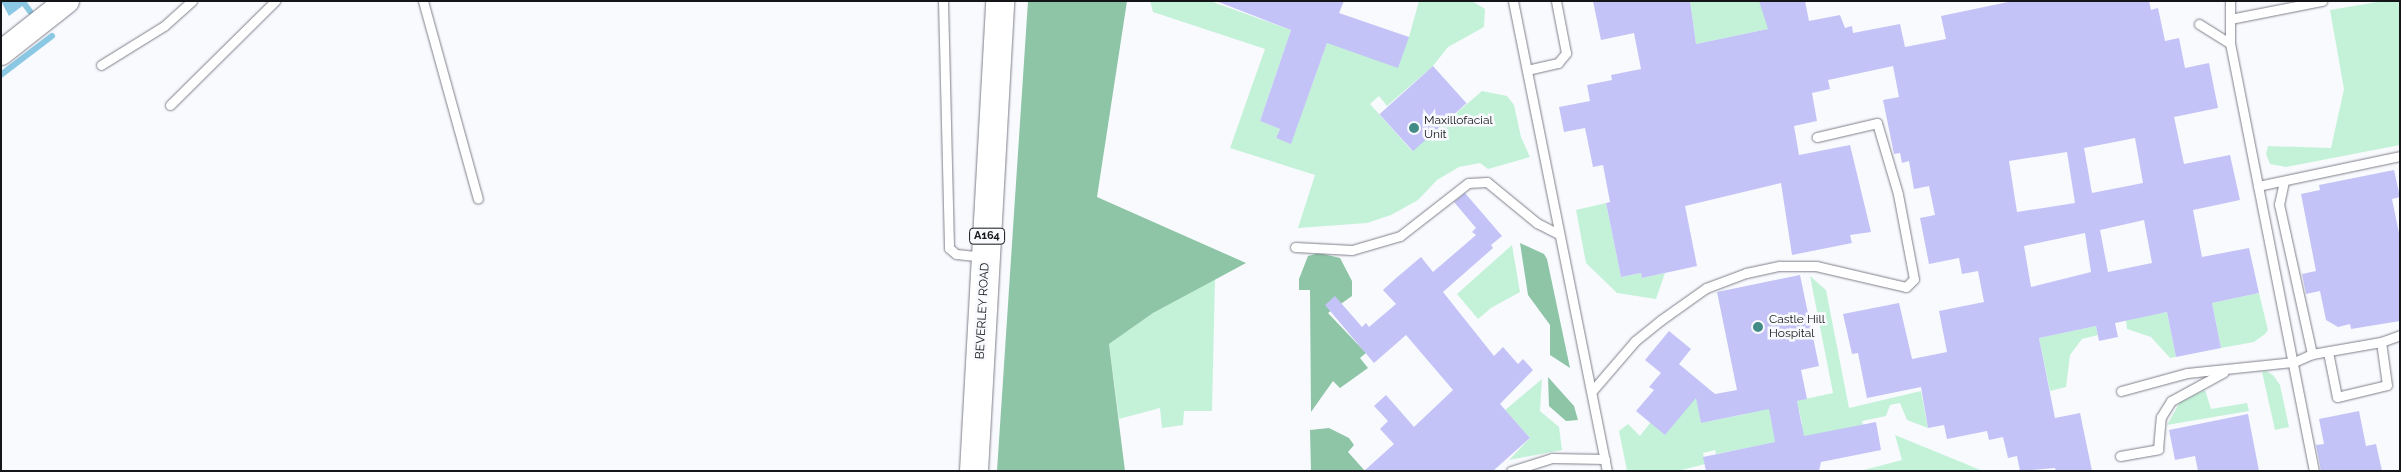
<!DOCTYPE html>
<style>
body{margin:0}
#map{position:relative;width:2401px;height:472px;overflow:hidden;background:#f9fafe;font-family:Raleway,sans-serif}
div>[style]{position:absolute}
.green>*{inset:0;background:#c4f2d8}
.forest>*{inset:0;background:#8dc5a6}
.water>*{inset:0;background:#8bc8e3}
.stream>*{height:5.5px;margin:-2.75px;padding:0 2.75px;transform-origin:2.75px;border-radius:2.75px;background:#8bc8e3}
.building>*{inset:0;background:#c3c3f7;transform-origin:0 0}
.roads{filter:drop-shadow(0 0 1px #7d7f89) drop-shadow(0 0 1px #7d7f89)}
.lane>*{height:9px;margin:-4.5px;padding:0 4.5px;transform-origin:4.5px;border-radius:4.5px;background:#fff}
.secondary>*{height:24px;margin:-12px;padding:0 12px;transform-origin:12px;border-radius:12px;background:#fff}
.highway>*{height:28px;margin:-14px;padding:0 14px;transform-origin:14px;border-radius:14px;background:#fff}
.dots>*{width:14px;height:14px;translate:-50% -50%;box-sizing:border-box;border:2px solid #f9fafe;border-radius:50%}
span{translate:-50% -50%;white-space:nowrap;text-align:center;line-height:1.15;-webkit-text-stroke:5px #f9fafe;paint-order:stroke}
.shield-label span{padding:1px 4px;background:#f9fafe;border:1px solid;border-radius:4px;-webkit-text-stroke-width:0}
.shield-label{font-size:11px;color:#141518;font-weight:700}
.poi-label{font-size:12px;color:#141518}
.left{translate:0 -50%;text-align:left}
.street-label{font-size:12px;color:#141518}
.frame{position:absolute;inset:0;border:2px solid #141518;pointer-events:none}
</style>
<div id="map">
<div class="green">
<i style="clip-path:polygon(1150px 1px,1210px 1px,1291px 30px,1260px 121px,1280px 129px,1276px 138px,1291px 143px,1327px 43px,1409px 37px,1419px 1px,1472px 1px,1485px 9px,1484px 27px,1448px 47px,1433px 66px,1387px 106px,1379px 96px,1370px 104px,1412px 151px,1482px 91px,1507px 96px,1514px 105px,1521px 137px,1530px 157px,1488px 169px,1480px 163px,1459px 167px,1437px 180px,1418px 200px,1391px 215px,1367px 223px,1298px 228px,1315px 175px,1230px 148px,1265px 49px,1153px 12px)"></i>
<i style="clip-path:polygon(1690px 1px,1760px 1px,1773px 28px,1696px 44px)"></i>
<i style="clip-path:polygon(2383px 1px,2400px 1px,2400px 145px,2286px 167px,2270px 164px,2266px 154px,2268px 146px,2331px 148px,2344px 89px,2330px 10px)"></i>
<i style="clip-path:polygon(1606px 203px,1621px 277px,1641px 273px,1642px 278px,1665px 273px,1656px 299px,1617px 293px,1586px 263px,1576px 210px)"></i>
<i style="clip-path:polygon(1512px 245px,1520px 292px,1491px 308px,1478px 319px,1457px 294px)"></i>
<i style="clip-path:polygon(1810px 276px,1826px 290px,1849px 408px,1921px 391px,1928px 428px,1907px 420px,1900px 403px,1890px 405px,1886px 416px,1862px 421px,1863px 425px,1793px 439px,1802px 423px,1799px 410px,1791px 402px,1833px 393px)"></i>
<i style="clip-path:polygon(1215px 279px,1212px 411px,1184px 411px,1183px 425px,1162px 428px,1160px 408px,1119px 419px,1109px 344px,1153px 313px)"></i>
<i style="clip-path:polygon(2259px 293px,2268px 330px,2265px 334px,2254px 342px,2221px 348px,2212px 303px)"></i>
<i style="clip-path:polygon(2167px 312px,2176px 357px,2170px 358px,2151px 337px,2127px 329px,2126px 320px)"></i>
<i style="clip-path:polygon(2096px 326px,2098px 335px,2082px 339px,2070px 355px,2066px 387px,2050px 391px,2039px 338px)"></i>
<i style="clip-path:polygon(2266px 371px,2273px 375px,2280px 385px,2289px 427px,2275px 430px,2262px 372px)"></i>
<i style="clip-path:polygon(1542px 379px,1540px 411px,1559px 427px,1562px 450px,1509px 460px,1530px 438px,1505px 410px)"></i>
<i style="clip-path:polygon(2205px 390px,2211px 409px,2247px 403px,2249px 411px,2167px 425px,2180px 402px)"></i>
<i style="clip-path:polygon(1697px 397px,1701px 423px,1745px 414px,1773px 401px,1776px 414px,1770px 415px,1773px 429px,1787px 440px,1716px 454px,1715px 450px,1703px 453px,1705px 464px,1678px 471px,1627px 471px,1619px 431px,1628px 424px,1640px 436px,1650px 423px)"></i>
<i style="clip-path:polygon(1895px 435px,1983px 471px,1860px 471px,1902px 460px)"></i>
</div>
<div class="forest">
<i style="clip-path:polygon(1028px 1px,1127px 1px,1097px 197px,1246px 263px,1153px 313px,1109px 344px,1125px 471px,997px 471px)"></i>
<i style="clip-path:polygon(1520px 243px,1544px 254px,1547px 259px,1570px 368px,1550px 355px,1550px 325px,1528px 295px)"></i>
<i style="clip-path:polygon(1319px 253px,1340px 258px,1352px 281px,1352px 296px,1328px 313px,1366px 353px,1360px 358px,1368px 368px,1340px 388px,1333px 381px,1311px 412px,1310px 290px,1299px 290px,1299px 279px,1308px 256px)"></i>
<i style="clip-path:polygon(1548px 377px,1574px 406px,1578px 420px,1566px 421px,1549px 406px)"></i>
<i style="clip-path:polygon(1329px 428px,1349px 438px,1354px 445px,1348px 452px,1365px 471px,1311px 471px,1310px 430px)"></i>
</div>
<div class="water">
<i style="clip-path:polygon(1px 1px,29px 1px,9px 16px)"></i>
</div>
<div class="stream">
<i style="left:25px;top:4px;width:9px;rotate:54deg"></i>
<i style="left:1px;top:75px;width:64px;rotate:-37.4deg"></i>
</div>
<div class="building">
<i style="clip-path:polygon(1216px 1px,1344px 1px,1339px 13px,1409px 37px,1398px 68px,1327px 43px,1291px 144px,1276px 138px,1280px 129px,1260px 121px,1291px 30px)"></i>
<i style="clip-path:polygon(evenodd,1593px 1px,1690px 1px,1696px 44px,1768px 29px,1759px 1px,1805px 1px,1809px 21px,1840px 15px,1845px 28px,1852px 26px,1853px 33px,1900px 24px,1905px 47px,1946px 39px,1941px 16px,2013px 1px,2149px 1px,2151px 10px,2158px 8px,2165px 41px,2179px 38px,2185px 68px,2209px 63px,2218px 108px,2174px 117px,2184px 164px,2230px 155px,2240px 200px,2193px 210px,2202px 257px,2249px 248px,2259px 293px,2212px 303px,2221px 348px,2176px 357px,2167px 312px,2115px 323px,2118px 337px,2099px 341px,2096px 326px,2039px 338px,2055px 418px,2080px 413px,2092px 471px,2056px 471px,2055px 468px,2020px 471px,2017px 456px,2008px 458px,2003px 437px,1989px 440px,1987px 431px,1947px 439px,1944px 425px,1928px 428px,1921px 387px,1867px 398px,1858px 353px,1852px 354px,1843px 314px,1899px 303px,1912px 359px,1947px 352px,1939px 311px,1984px 302px,1978px 271px,1962px 274px,1959px 258px,1929px 264px,1920px 218px,1935px 215px,1929px 186px,1914px 189px,1909px 161px,1902px 163px,1900px 153px,1894px 154px,1883px 100px,1899px 97px,1893px 66px,1828px 80px,1830px 89px,1812px 93px,1817px 121px,1794px 126px,1799px 155px,1850px 145px,1871px 232px,1850px 235px,1852px 243px,1792px 255px,1781px 183px,1685px 206px,1697px 266px,1642px 278px,1641px 273px,1621px 277px,1606px 203px,1610px 202px,1603px 165px,1593px 167px,1585px 128px,1564px 132px,1559px 107px,1590px 101px,1587px 85px,1612px 80px,1611px 75px,1641px 69px,1634px 33px,1601px 40px,1593px 1px,2135px 138px,2143px 183px,2092px 193px,2084px 148px,2135px 138px,1593px 1px,2067px 152px,2075px 203px,2017px 212px,2009px 161px,2067px 152px,1593px 1px,2144px 220px,2152px 263px,2108px 272px,2100px 230px,2144px 220px,1593px 1px,2085px 233px,2091px 272px,2031px 287px,2024px 246px,2085px 233px)"></i>
<i style="left:1433px;top:66px;width:50px;height:72px;rotate:48deg"></i>
<i style="clip-path:polygon(2394px 170px,2400px 197px,2392px 199px,2400px 238px,2400px 321px,2351px 329px,2350px 324px,2338px 327px,2326px 320px,2320px 291px,2306px 294px,2302px 274px,2316px 271px,2301px 194px,2320px 190px,2319px 185px)"></i>
<i style="clip-path:polygon(1465px 193px,1502px 236px,1491px 245px,1493px 248px,1443px 292px,1494px 356px,1503px 347px,1518px 364px,1523px 359px,1533px 370px,1500px 404px,1530px 438px,1493px 471px,1364px 471px,1394px 444px,1380px 429px,1388px 421px,1374px 406px,1386px 395px,1414px 427px,1453px 390px,1406px 335px,1374px 363px,1325px 305px,1335px 296px,1362px 327px,1366px 323px,1369px 327px,1396px 304px,1383px 290px,1395px 279px,1421px 257px,1433px 272px,1476px 235px,1472px 232px,1476px 228px,1454px 202px)"></i>
<i style="clip-path:polygon(1800px 275px,1819px 366px,1801px 370px,1807px 399px,1797px 401px,1804px 436px,1876px 422px,1881px 450px,1821px 462px,1819px 471px,1706px 471px,1703px 457px,1775px 442px,1769px 409px,1701px 423px,1696px 398px,1665px 435px,1636px 411px,1654px 390px,1649px 387px,1661px 373px,1645px 360px,1669px 331px,1691px 349px,1679px 364px,1715px 394px,1737px 390px,1717px 292px)"></i>
<i style="clip-path:polygon(2359px 411px,2366px 446px,2376px 444px,2382px 471px,2321px 471px,2316px 445px,2324px 444px,2319px 419px)"></i>
<i style="clip-path:polygon(2248px 414px,2259px 471px,2198px 471px,2195px 456px,2175px 460px,2169px 430px)"></i>
</div>
<div class="roads">
<div class="lane">
<i style="left:423px;top:1px;width:205px;rotate:74.5deg"></i>
<i style="left:943px;top:1px;width:247px;rotate:88.6deg"></i>
<i style="left:949px;top:248px;width:9px;rotate:41deg"></i>
<i style="left:956px;top:254px;width:27px;rotate:6deg"></i>
<i style="left:1513px;top:1px;width:479px;rotate:78.7deg"></i>
<i style="left:2230px;top:1px;width:42px;rotate:90deg"></i>
<i style="left:2230px;top:43px;width:436px;rotate:78.9deg"></i>
<i style="left:2230px;top:19px;width:94px;rotate:-11.1deg"></i>
<i style="left:2199px;top:24px;width:36px;rotate:32deg"></i>
<i style="left:101px;top:65px;width:74px;rotate:-31.8deg"></i>
<i style="left:164px;top:26px;width:38px;rotate:-42deg"></i>
<i style="left:1527px;top:70px;width:32px;rotate:-13deg"></i>
<i style="left:1558px;top:63px;width:13px;rotate:-51deg"></i>
<i style="left:1566px;top:53px;width:53px;rotate:-100.9deg"></i>
<i style="left:170px;top:105px;width:148px;rotate:-44.7deg"></i>
<i style="left:2284px;top:181px;width:24px;rotate:102deg"></i>
<i style="left:2279px;top:204px;width:154px;rotate:77.6deg"></i>
<i style="left:2258px;top:186px;width:145px;rotate:-11.9deg"></i>
<i style="left:1295px;top:247px;width:57px;rotate:3deg"></i>
<i style="left:1352px;top:250px;width:50px;rotate:-16.3deg"></i>
<i style="left:1400px;top:236px;width:86px;rotate:-37.9deg"></i>
<i style="left:1468px;top:183px;width:19px;rotate:-3deg"></i>
<i style="left:1487px;top:182px;width:65px;rotate:39.4deg"></i>
<i style="left:1537px;top:223px;width:22px;rotate:27deg"></i>
<i style="left:2328px;top:352px;width:46px;rotate:78.7deg"></i>
<i style="left:2337px;top:397px;width:51px;rotate:-13.5deg"></i>
<i style="left:2387px;top:385px;width:43px;rotate:-97.9deg"></i>
<i style="left:1592px;top:391px;width:66px;rotate:-49.3deg"></i>
<i style="left:1635px;top:341px;width:33px;rotate:-39deg"></i>
<i style="left:1661px;top:320px;width:55px;rotate:-35.4deg"></i>
<i style="left:1706px;top:288px;width:43px;rotate:-20.6deg"></i>
<i style="left:1746px;top:273px;width:35px;rotate:-12deg"></i>
<i style="left:1780px;top:266px;width:36px"></i>
<i style="left:1816px;top:266px;width:92px;rotate:13.1deg"></i>
<i style="left:1906px;top:287px;width:11px;rotate:-45deg"></i>
<i style="left:1914px;top:279px;width:86px;rotate:-100.7deg"></i>
<i style="left:1898px;top:194px;width:74px;rotate:-106.5deg"></i>
<i style="left:1877px;top:123px;width:62px;rotate:166.9deg"></i>
<i style="left:2121px;top:391px;width:68px;rotate:-15.3deg"></i>
<i style="left:2187px;top:373px;width:108px;rotate:-5.9deg"></i>
<i style="left:2294px;top:362px;width:20px;rotate:-24deg"></i>
<i style="left:2312px;top:354px;width:70px;rotate:-9.9deg"></i>
<i style="left:2381px;top:342px;width:20px;rotate:-20deg"></i>
<i style="left:2120px;top:456px;width:39px;rotate:-10deg"></i>
<i style="left:2158px;top:449px;width:32px;rotate:-85deg"></i>
<i style="left:2161px;top:417px;width:19px;rotate:-58deg"></i>
<i style="left:2171px;top:401px;width:60px;rotate:-28.7deg"></i>
<i style="left:1511px;top:471px;width:43px;rotate:-17.6deg"></i>
<i style="left:1552px;top:458px;width:53px;rotate:1.1deg"></i>
</div>
<div class="secondary">
<i style="left:1px;top:53px;width:84px;rotate:-38.2deg"></i>
</div>
<div class="highway">
<i style="left:974px;top:471px;width:471px;rotate:-86.8deg"></i>
</div>
</div>
<div class="dots">
<i style="left:1414px;top:128px;background:#438b86"></i>
<i style="left:1758px;top:327px;background:#438b86"></i>
</div>
<div class="shield-label">
<span style="left:987px;top:236px">A164</span>
</div>
<div class="poi-label">
<span class="left" style="left:1424px;top:128px">Maxillofacial<br>Unit</span>
<span class="left" style="left:1769px;top:327px">Castle Hill<br>Hospital</span>
</div>
<div class="street-label">
<span style="left:983px;top:311px;rotate:-87deg">BEVERLEY ROAD</span>
</div>
<div class="frame"></div>
</div>
